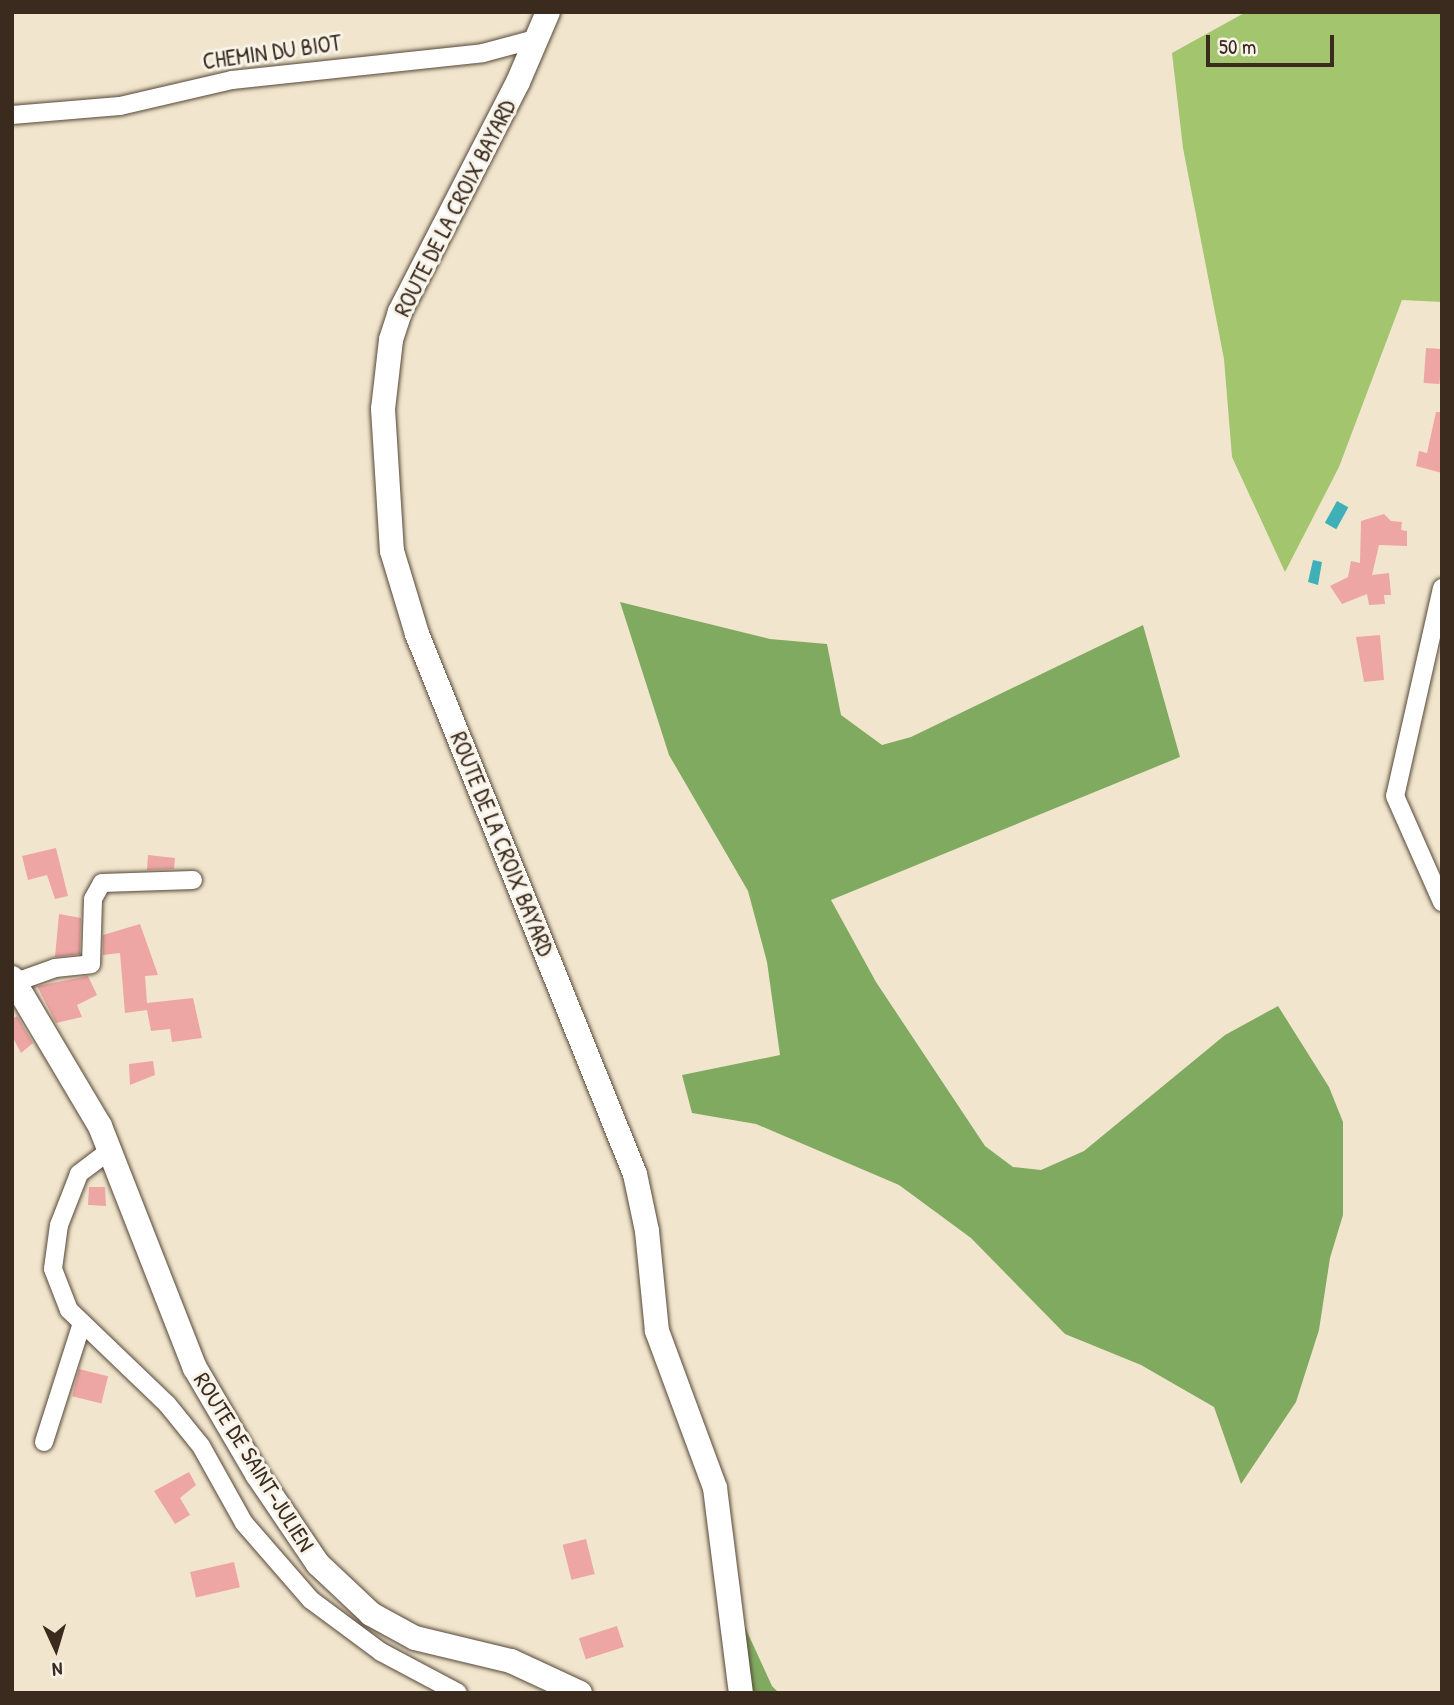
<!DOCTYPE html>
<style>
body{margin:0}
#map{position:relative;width:1454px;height:1705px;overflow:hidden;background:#f1e6cd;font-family:"Patrick Hand",sans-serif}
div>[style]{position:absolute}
.green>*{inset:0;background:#a2c56e}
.forest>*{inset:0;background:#81aa61}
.water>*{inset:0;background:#3fb0b8;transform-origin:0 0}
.building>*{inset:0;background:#eda6a3;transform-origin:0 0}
.roads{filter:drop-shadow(0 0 2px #564638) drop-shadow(0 0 2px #564638)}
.minor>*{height:18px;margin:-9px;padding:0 9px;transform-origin:9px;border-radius:9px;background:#fff}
.secondary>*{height:24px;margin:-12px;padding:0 12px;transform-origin:12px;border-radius:12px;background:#fff}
span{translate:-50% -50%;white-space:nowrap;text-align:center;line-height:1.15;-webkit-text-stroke:6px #f7f3e8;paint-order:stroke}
.street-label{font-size:23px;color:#3b2a1e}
.frame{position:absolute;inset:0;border:14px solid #3b2a1e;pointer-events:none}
.north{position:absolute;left:21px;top:1614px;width:70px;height:70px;-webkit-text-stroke:5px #f7f3e8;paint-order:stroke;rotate:176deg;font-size:19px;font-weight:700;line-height:28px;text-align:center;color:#3b2a1e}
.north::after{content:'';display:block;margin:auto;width:24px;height:32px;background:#3b2a1e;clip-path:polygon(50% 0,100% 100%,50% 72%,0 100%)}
.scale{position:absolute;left:1206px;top:35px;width:128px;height:32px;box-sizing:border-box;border:4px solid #3b2a1e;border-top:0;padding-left:9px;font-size:21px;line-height:24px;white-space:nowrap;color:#3b2a1e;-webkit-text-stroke:5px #f7f3e8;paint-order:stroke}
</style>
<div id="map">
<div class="green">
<i style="clip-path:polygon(1246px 12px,1442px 12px,1442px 302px,1402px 300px,1339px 467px,1285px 572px,1232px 457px,1224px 359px,1183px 148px,1172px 53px)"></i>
</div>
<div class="forest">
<i style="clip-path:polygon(620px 602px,770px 639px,827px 644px,841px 715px,882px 745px,911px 737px,1143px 625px,1180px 757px,831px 900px,876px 982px,985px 1146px,1013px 1167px,1041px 1170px,1084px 1151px,1225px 1035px,1278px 1006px,1329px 1087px,1343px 1122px,1343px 1215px,1330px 1258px,1319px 1330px,1296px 1402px,1241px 1484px,1214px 1407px,1141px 1365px,1065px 1334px,971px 1238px,899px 1185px,756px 1124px,692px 1113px,682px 1075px,780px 1055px,767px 962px,748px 891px,669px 755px)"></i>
<i style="clip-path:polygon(743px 1623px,772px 1686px,779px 1693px,751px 1693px)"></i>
</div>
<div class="water">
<i style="left:1337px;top:501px;width:13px;height:25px;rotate:29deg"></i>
<i style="clip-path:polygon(1313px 560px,1322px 562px,1318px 585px,1308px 582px)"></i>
</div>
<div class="building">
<i style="left:1426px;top:348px;width:16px;height:35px;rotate:4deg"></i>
<i style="clip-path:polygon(1436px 412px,1442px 412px,1442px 473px,1416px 466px,1419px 451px,1427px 453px)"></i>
<i style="clip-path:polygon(1384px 514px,1391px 521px,1402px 522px,1401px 530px,1407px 531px,1407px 546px,1379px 545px,1372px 575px,1389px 573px,1391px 595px,1384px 595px,1385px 604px,1369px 605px,1367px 594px,1342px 604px,1330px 586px,1348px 577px,1351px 561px,1360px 563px,1361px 521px)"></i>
<i style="clip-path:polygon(1380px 635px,1384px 680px,1364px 682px,1356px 637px)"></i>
<i style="clip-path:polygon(56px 848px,68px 896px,55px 899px,47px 875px,28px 880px,22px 856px)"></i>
<i style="clip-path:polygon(148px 855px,175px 858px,174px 869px,147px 870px)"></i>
<i style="clip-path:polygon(59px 914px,81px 918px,80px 954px,55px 957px)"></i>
<i style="clip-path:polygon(140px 924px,158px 975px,145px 976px,147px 1003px,193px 998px,202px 1038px,172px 1042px,170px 1029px,151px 1031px,147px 1010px,125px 1013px,120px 953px,103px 955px,103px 935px)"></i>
<i style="clip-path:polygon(88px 976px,97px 995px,77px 1005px,82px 1017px,56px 1023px,37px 986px)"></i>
<i style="clip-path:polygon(17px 1016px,33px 1043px,21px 1053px,12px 1036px,12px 1019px)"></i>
<i style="clip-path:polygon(153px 1061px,155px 1075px,130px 1085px,129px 1064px)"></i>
<i style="clip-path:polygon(89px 1187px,105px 1187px,106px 1206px,88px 1205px)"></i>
<i style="left:79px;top:1369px;width:30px;height:28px;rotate:14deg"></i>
<i style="clip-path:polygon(189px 1472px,196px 1485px,180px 1498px,190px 1515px,175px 1524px,154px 1491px)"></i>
<i style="left:586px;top:1539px;width:36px;height:24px;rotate:76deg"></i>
<i style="left:234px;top:1562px;width:26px;height:45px;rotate:77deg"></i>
<i style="left:617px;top:1626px;width:22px;height:40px;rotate:72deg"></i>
</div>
<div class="roads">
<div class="minor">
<i style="left:12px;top:115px;width:108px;rotate:-4.8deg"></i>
<i style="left:120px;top:106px;width:115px;rotate:-13.1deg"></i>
<i style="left:232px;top:80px;width:252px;rotate:-6.1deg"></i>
<i style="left:483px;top:53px;width:58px;rotate:-15deg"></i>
<i style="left:1442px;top:588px;width:213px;rotate:102.7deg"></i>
<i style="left:1395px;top:796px;width:116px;rotate:66.1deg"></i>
<i style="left:16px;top:982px;width:41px;rotate:-19.7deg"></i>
<i style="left:55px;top:968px;width:36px;rotate:-6deg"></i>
<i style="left:91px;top:964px;width:65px;rotate:-88.2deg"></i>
<i style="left:93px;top:899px;width:18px;rotate:-61deg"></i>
<i style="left:102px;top:883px;width:91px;rotate:-1.9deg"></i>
<i style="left:109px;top:1151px;width:38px;rotate:143deg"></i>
<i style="left:79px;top:1174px;width:55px;rotate:111.4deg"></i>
<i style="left:59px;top:1225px;width:44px;rotate:97.8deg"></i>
<i style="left:53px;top:1269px;width:44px;rotate:68.7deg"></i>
<i style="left:69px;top:1310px;width:136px;rotate:43.8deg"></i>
<i style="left:167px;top:1404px;width:54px;rotate:51deg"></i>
<i style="left:201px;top:1446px;width:88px;rotate:60.8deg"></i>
<i style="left:244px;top:1523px;width:102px;rotate:49deg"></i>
<i style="left:311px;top:1600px;width:87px;rotate:36.6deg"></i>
<i style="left:381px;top:1652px;width:87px;rotate:28deg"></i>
<i style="left:44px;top:1442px;width:125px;rotate:-72.3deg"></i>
</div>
<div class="secondary">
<i style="left:548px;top:12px;width:76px;rotate:113.2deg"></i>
<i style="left:518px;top:82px;width:259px;rotate:117.2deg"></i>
<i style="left:400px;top:312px;width:29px;rotate:108deg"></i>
<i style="left:391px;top:340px;width:69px;rotate:96.6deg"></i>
<i style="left:383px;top:409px;width:142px;rotate:86.4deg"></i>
<i style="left:392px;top:551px;width:87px;rotate:73.2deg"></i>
<i style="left:417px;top:634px;width:582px;rotate:68.02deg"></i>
<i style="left:635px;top:1174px;width:58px;rotate:78.1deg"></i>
<i style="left:647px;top:1231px;width:100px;rotate:84.3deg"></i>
<i style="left:657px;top:1331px;width:167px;rotate:69.7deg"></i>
<i style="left:715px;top:1488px;width:207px;rotate:82.8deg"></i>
<i style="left:12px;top:978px;width:172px;rotate:59.3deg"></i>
<i style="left:100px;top:1126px;width:260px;rotate:68.6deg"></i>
<i style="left:195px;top:1368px;width:123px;rotate:59.7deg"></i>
<i style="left:257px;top:1474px;width:109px;rotate:55.9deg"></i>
<i style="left:318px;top:1564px;width:73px;rotate:43.3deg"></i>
<i style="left:371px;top:1614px;width:50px;rotate:28.6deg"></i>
<i style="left:415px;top:1638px;width:99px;rotate:13.5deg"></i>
<i style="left:511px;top:1661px;width:76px;rotate:24.9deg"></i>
</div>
</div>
<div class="street-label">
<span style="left:272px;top:52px;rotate:-8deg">CHEMIN DU BIOT</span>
<span style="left:455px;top:208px;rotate:-63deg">ROUTE DE LA CROIX BAYARD</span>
<span style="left:502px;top:844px;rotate:68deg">ROUTE DE LA CROIX BAYARD</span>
<span style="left:254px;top:1462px;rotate:58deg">ROUTE DE SAINT-JULIEN</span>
</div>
<div class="frame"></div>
<div class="north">N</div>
<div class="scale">50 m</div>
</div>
